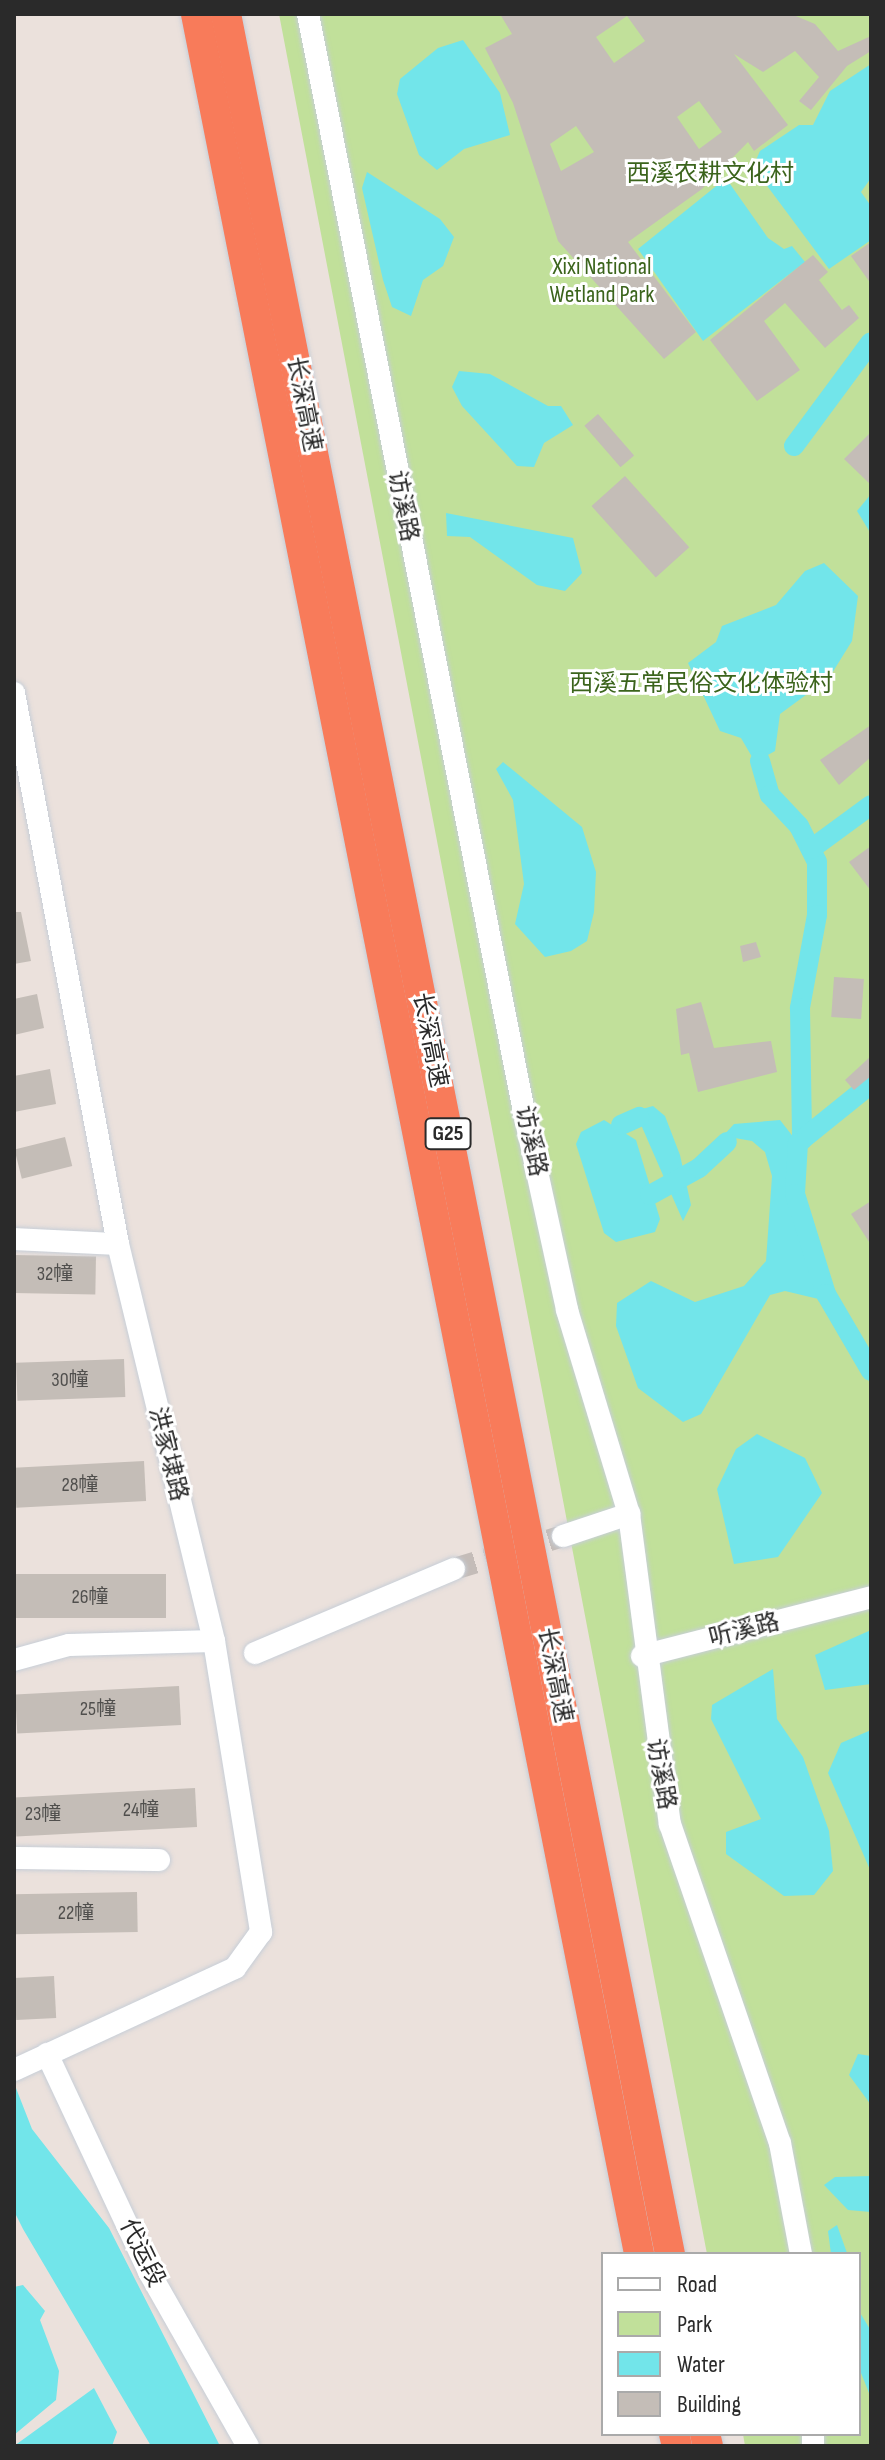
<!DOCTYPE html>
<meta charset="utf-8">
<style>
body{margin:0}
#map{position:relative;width:885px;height:2460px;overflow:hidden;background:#ebe1dc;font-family:"Sofia Sans Condensed","Noto Sans SC",sans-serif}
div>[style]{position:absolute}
.green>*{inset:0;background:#c1e09a}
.water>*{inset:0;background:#72e5ea}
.canal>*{height:20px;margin:-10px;padding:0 10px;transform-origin:10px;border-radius:10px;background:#72e5ea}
.building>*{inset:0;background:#c4bdb7;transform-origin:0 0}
.minor-tunnel>*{height:22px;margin-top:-11px;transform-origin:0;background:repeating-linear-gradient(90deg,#c4bcb8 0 22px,transparent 0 33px)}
.roads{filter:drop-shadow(0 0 2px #c7ced7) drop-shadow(0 0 2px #c7ced7)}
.minor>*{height:22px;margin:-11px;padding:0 11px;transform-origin:11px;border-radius:11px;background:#fff}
.highway>*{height:30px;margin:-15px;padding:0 15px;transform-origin:15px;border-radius:15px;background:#f87b5a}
span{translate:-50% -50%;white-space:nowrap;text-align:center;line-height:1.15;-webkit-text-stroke:6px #fff;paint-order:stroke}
.number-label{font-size:20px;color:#504f4d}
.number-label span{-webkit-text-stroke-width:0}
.shield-label span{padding:2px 6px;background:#fff;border:2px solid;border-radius:6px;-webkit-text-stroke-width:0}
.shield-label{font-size:22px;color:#2a2a2a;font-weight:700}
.park-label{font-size:24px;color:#3b641c}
.street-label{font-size:24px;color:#2a2a2a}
.frame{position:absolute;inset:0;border:16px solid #2a2a2a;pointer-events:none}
.legend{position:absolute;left:601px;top:2252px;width:260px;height:184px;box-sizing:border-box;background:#fff;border:2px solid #aaa;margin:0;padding:10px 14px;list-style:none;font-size:24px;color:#2a2a2a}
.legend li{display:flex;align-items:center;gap:16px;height:40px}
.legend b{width:40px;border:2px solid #aaa}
</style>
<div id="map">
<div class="green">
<i style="clip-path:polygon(279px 14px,871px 14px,871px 2446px,745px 2446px,743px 2434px,859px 2434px,859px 2254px,707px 2254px)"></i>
</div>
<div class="water">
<i style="clip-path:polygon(463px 40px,500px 93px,510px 135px,464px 149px,437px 170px,419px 155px,397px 94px,400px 79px,438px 48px)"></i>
<i style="clip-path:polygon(871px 64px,871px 178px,861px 192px,871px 206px,871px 240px,829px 269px,753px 167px,760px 151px,799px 125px,813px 125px,830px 91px)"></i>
<i style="clip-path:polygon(367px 172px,440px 219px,454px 237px,443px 266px,423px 280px,411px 316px,392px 307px,383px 280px,362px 188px)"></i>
<i style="clip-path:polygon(720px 183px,730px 184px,768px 238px,784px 249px,792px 246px,805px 262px,703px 341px,638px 249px)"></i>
<i style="clip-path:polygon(459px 371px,490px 374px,548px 406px,561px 406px,573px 425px,544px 443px,534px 467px,517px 466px,462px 406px,452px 387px)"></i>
<i style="clip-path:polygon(871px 494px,871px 534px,857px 511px)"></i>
<i style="clip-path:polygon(446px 513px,573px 538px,582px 573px,565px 591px,537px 585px,470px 537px,447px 536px)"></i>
<i style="clip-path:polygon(824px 563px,858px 596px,852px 641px,829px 678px,780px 714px,775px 751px,755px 762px,741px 738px,720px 731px,688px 663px,716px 642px,722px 626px,776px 605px,805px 571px)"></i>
<i style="clip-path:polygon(503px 762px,582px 827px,596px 872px,594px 912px,587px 941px,571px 951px,545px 957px,515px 924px,524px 884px,513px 800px,496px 769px)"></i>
<i style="clip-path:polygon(653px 1106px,665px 1116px,680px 1155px,691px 1205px,683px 1221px,635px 1111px)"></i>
<i style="clip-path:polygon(604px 1120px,636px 1140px,660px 1219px,655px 1232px,616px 1242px,604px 1233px,576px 1144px,581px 1132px)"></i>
<i style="clip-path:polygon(780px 1120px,798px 1143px,795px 1194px,831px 1302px,785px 1291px,770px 1295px,701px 1414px,683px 1422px,638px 1388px,616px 1326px,617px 1303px,651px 1281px,695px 1302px,744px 1286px,766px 1261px,772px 1176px,765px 1152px,752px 1141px,723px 1136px,734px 1124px)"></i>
<i style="clip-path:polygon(757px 1434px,805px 1458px,822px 1493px,778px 1557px,734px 1564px,717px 1489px,736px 1449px)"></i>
<i style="clip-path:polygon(871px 1630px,871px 1684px,825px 1690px,815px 1655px)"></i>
<i style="clip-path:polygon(773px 1669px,777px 1719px,803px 1757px,829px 1831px,833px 1871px,814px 1895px,784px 1896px,726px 1854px,726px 1832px,761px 1819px,711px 1719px,712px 1705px)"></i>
<i style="clip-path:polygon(871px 1730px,871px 1872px,828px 1773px,841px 1743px)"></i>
<i style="clip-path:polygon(858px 2054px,871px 2056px,871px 2105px,849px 2075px)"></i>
<i style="clip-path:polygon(14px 2083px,32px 2129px,109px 2228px,220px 2446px,151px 2446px,23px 2229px,14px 2211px)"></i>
<i style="clip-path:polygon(871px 2176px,871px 2212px,848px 2210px,824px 2185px,835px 2177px)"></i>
<i style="clip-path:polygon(837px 2225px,847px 2253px,847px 2254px,831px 2254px,828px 2231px)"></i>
<i style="clip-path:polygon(23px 2285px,45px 2311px,40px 2320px,59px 2371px,56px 2400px,14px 2435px,14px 2287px)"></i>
<i style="clip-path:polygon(859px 2311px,871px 2331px,871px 2398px,859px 2368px)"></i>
<i style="clip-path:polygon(94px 2388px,117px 2432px,112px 2446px,14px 2446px)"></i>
</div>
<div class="canal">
<i style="left:794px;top:446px;width:129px;rotate:-53.5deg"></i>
<i style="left:760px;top:761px;width:35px;rotate:74deg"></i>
<i style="left:770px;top:795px;width:42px;rotate:46.9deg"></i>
<i style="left:799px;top:826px;width:40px;rotate:63.4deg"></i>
<i style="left:817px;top:862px;width:53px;rotate:90deg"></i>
<i style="left:817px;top:915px;width:95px;rotate:100.4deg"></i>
<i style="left:800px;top:1008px;width:132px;rotate:89.1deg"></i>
<i style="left:811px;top:849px;width:74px;rotate:-36.3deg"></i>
<i style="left:871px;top:1084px;width:94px;rotate:141.1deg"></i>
<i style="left:798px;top:1143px;width:51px;rotate:93.4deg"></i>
<i style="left:795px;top:1194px;width:105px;rotate:72.8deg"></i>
<i style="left:826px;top:1294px;width:89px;rotate:59.7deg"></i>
<i style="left:621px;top:1125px;width:20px;rotate:-24deg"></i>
<i style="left:650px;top:1195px;width:56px;rotate:-28.9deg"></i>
<i style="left:699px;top:1168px;width:38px;rotate:-43deg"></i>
</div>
<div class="building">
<i style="clip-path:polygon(evenodd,500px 14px,791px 14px,815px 24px,838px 51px,871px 36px,871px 51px,847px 66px,811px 110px,799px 101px,819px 77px,795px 51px,763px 72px,734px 54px,788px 125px,754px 151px,748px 142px,702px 189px,628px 242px,696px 332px,664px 359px,558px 241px,513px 103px,485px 48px,512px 34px,500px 14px,627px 16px,645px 41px,614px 63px,596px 37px,627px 16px,500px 14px,699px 101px,722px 132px,699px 149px,677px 117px,699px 101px,500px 14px,576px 126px,594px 152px,561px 171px,550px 144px,576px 126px)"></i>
<i style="clip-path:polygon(871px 242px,871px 284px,851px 256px)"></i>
<i style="clip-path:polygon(813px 255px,828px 272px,819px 280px,842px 310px,849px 305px,859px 318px,825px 348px,785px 303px,764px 321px,800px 370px,757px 401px,710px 340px)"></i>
<i style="left:598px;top:414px;width:55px;height:18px;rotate:49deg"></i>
<i style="clip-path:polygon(871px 432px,871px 485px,844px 459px)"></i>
<i style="left:625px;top:476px;width:96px;height:45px;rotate:48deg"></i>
<i style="clip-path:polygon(871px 725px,871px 757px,839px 785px,820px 760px)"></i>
<i style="clip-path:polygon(871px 846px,871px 891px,849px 862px)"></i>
<i style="clip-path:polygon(14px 912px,21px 912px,31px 961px,14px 964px)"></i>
<i style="clip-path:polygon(756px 942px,761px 957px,743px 962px,740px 946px)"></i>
<i style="left:834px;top:977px;width:30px;height:40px;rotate:4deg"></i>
<i style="clip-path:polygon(37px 994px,44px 1028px,14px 1035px,14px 999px)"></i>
<i style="clip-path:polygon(701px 1002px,714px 1048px,771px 1041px,777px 1072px,698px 1092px,689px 1053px,681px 1055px,676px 1009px)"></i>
<i style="clip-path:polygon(871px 1056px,871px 1076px,854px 1090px,845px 1080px)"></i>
<i style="clip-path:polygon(50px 1069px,56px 1104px,14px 1112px,14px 1076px)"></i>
<i style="left:65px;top:1137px;width:30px;height:52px;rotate:76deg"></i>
<i style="clip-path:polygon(871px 1201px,871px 1245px,851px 1214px)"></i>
<i style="left:14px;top:1255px;width:82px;height:38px;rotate:1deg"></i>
<i style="left:124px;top:1359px;width:38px;height:108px;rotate:88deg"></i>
<i style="left:144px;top:1461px;width:40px;height:130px;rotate:87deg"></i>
<i style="left:166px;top:1574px;width:44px;height:152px;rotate:90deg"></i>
<i style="left:179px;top:1686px;width:39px;height:164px;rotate:87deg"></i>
<i style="left:195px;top:1788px;width:39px;height:181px;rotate:87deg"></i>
<i style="left:137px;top:1892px;width:40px;height:123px;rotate:89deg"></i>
<i style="left:54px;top:1976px;width:42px;height:40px;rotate:87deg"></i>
</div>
<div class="minor-tunnel">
<i style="left:454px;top:1569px;width:114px;rotate:-16.8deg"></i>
</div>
<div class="roads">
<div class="minor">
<i style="left:308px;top:14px;width:1119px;rotate:78.87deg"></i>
<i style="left:524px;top:1112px;width:203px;rotate:77.7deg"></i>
<i style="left:567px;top:1310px;width:213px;rotate:73.1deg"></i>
<i style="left:629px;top:1514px;width:313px;rotate:82.5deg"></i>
<i style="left:670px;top:1824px;width:337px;rotate:71deg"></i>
<i style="left:780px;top:2143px;width:113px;rotate:79.3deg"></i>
<i style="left:14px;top:693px;width:561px;rotate:79.31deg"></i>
<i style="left:118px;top:1244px;width:408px;rotate:76.4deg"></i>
<i style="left:214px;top:1641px;width:295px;rotate:80.8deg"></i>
<i style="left:261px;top:1932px;width:44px;rotate:125.8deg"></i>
<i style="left:235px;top:1968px;width:243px;rotate:155.2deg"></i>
<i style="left:14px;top:1239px;width:104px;rotate:2.8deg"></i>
<i style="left:563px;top:1536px;width:70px;rotate:-18.4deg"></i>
<i style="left:255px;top:1653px;width:216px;rotate:-22.9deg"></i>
<i style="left:642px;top:1656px;width:236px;rotate:-14.4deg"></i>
<i style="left:14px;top:1660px;width:57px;rotate:-15.3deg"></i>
<i style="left:69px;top:1645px;width:145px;rotate:-1.6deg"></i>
<i style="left:14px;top:1858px;width:145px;rotate:0.8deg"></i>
<i style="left:47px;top:2054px;width:241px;rotate:64.9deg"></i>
<i style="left:149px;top:2272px;width:200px;rotate:60.4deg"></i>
<i style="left:813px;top:2434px;width:12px;rotate:90deg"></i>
</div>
<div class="highway">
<i style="left:196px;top:14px;width:2283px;rotate:78.81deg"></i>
<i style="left:226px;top:14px;width:2284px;rotate:78.79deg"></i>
<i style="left:674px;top:2434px;width:12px;rotate:76deg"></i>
<i style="left:705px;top:2434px;width:12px;rotate:76deg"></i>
</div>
</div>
<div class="number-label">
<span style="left:55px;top:1274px">32幢</span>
<span style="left:70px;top:1380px">30幢</span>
<span style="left:80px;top:1485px">28幢</span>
<span style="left:90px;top:1597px">26幢</span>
<span style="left:98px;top:1709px">25幢</span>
<span style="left:141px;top:1810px">24幢</span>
<span style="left:43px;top:1814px">23幢</span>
<span style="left:76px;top:1913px">22幢</span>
</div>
<div class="shield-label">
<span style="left:448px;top:1134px">G25</span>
</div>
<div class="park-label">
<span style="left:710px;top:174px">西溪农耕文化村</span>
<span style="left:602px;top:281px">Xixi National<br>Wetland Park</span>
<span style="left:701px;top:684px">西溪五常民俗文化体验村</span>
</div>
<div class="street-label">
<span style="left:304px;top:404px;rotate:79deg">长深高速</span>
<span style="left:403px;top:506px;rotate:79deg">访溪路</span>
<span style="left:430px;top:1040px;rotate:79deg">长深高速</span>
<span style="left:531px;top:1141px;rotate:78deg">访溪路</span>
<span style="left:168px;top:1454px;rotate:76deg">洪家埭路</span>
<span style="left:744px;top:1630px;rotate:-14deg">听溪路</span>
<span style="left:555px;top:1675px;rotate:79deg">长深高速</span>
<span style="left:661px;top:1774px;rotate:80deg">访溪路</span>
<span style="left:142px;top:2253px;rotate:64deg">代运段</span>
</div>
<div class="frame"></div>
<ul class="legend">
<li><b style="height:10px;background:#fff"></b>Road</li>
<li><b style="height:22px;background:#c1e09a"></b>Park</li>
<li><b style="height:22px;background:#72e5ea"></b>Water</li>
<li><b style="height:22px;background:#c4bdb7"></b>Building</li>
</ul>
</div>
